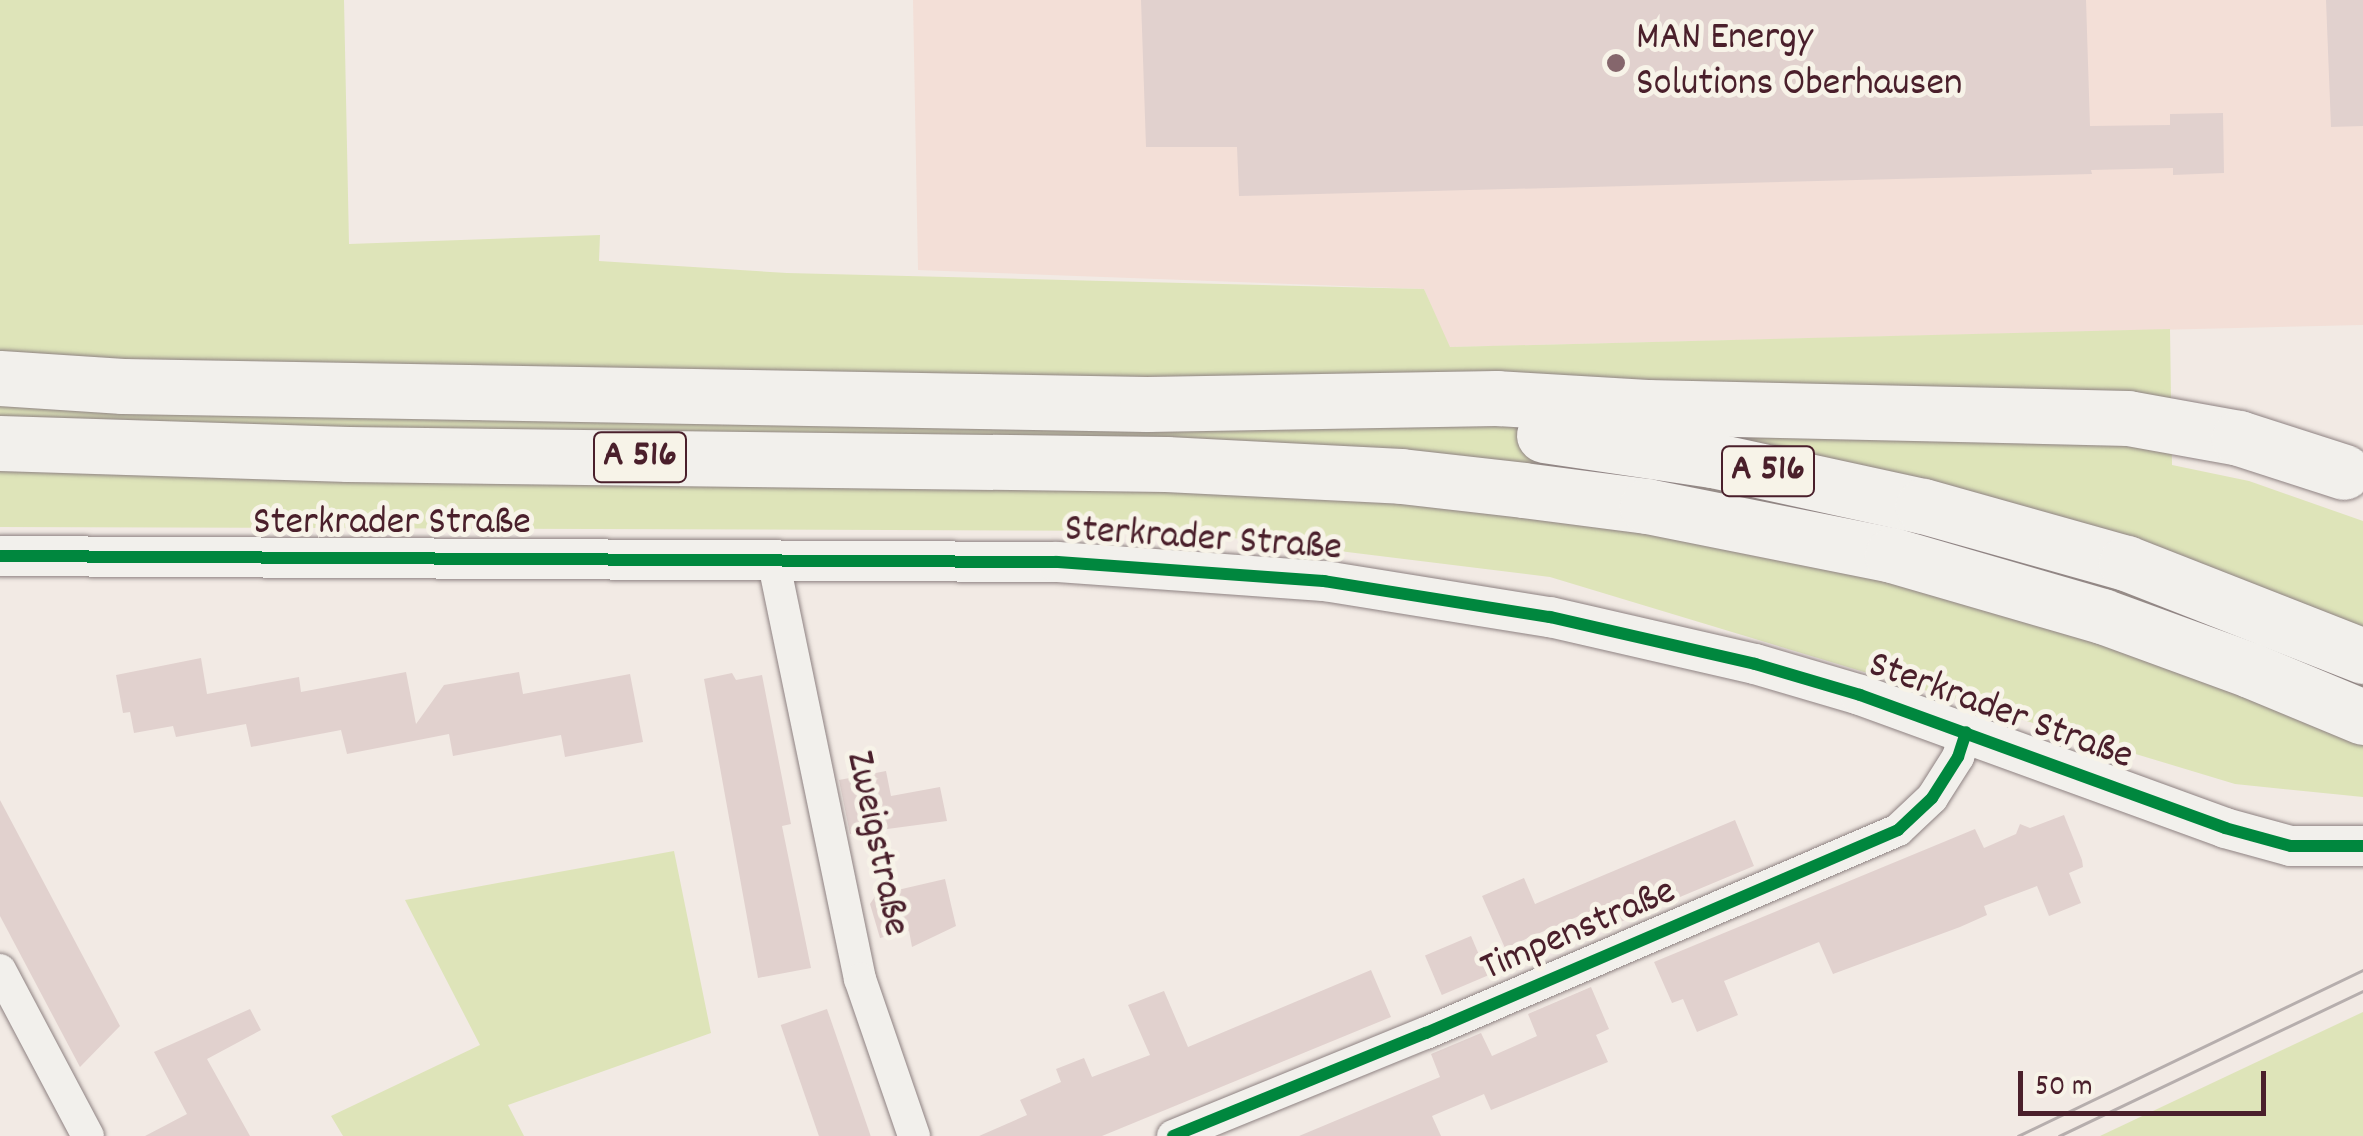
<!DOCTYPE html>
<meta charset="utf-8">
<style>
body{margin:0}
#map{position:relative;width:2363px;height:1136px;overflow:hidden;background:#f2eae4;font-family:Dekko,sans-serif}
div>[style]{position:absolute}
.built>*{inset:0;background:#f3dfd7}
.green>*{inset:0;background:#dee4b9}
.building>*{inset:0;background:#e1d1ce;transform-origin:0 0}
.roads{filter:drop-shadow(0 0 2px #8e8282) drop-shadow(0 0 2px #8e8282)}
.minor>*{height:32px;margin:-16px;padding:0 16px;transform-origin:16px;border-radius:16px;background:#f2f0ec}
.tertiary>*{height:40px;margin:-20px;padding:0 20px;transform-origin:20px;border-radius:20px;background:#f2f0ec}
.motorway>*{height:55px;margin:-27.5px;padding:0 27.5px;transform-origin:27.5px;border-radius:27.5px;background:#f2f0ec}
.tram>*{height:2.5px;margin:-1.25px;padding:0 1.25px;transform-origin:1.25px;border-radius:1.25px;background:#b6aead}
.cycleway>*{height:12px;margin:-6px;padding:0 6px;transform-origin:6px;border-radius:6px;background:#00873e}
.dots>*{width:28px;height:28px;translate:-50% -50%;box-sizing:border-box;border:5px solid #f7f3e8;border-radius:50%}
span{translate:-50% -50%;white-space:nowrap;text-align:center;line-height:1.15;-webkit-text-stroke:10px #f7f3e8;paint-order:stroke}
.shield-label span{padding:2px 8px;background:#f7f3e8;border:2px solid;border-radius:8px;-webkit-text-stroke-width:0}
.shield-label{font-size:38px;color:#4a1f2b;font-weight:700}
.poi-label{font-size:40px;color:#4a1f2b}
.left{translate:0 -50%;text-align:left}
.street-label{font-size:40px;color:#4a1f2b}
.scale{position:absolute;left:2018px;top:1071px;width:248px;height:45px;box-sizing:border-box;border:5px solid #4a1f2b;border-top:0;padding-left:12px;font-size:30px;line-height:35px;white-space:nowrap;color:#4a1f2b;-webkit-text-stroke:8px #f7f3e8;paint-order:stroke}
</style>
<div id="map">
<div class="built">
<i style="clip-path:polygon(913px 0,2363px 0,2363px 325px,1449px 347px,1424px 289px,918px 270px)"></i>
</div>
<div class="green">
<i style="clip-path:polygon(0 0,344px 0,349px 244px,600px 235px,599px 261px,787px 273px,1424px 289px,1450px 347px,2170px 329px,2172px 465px,2249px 481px,2363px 521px,2363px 797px,2235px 784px,1550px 577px,1176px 531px,0 527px)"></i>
<i style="clip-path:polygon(674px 851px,711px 1033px,508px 1105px,524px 1136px,343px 1136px,331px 1116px,480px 1045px,405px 900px)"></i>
<i style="clip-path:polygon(2363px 1012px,2363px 1136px,2100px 1136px)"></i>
</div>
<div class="building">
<i style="clip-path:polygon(1141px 0,2086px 0,2090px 126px,2170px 125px,2170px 114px,2223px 113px,2224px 173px,2173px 175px,2173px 168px,2091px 170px,2092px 174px,1239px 196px,1237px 147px,1146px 147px)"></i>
<i style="clip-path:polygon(2326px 0,2363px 0,2363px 126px,2331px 127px)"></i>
<i style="clip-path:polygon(201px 658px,207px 694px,299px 677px,301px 692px,406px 672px,416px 724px,444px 685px,519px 672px,523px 694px,630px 674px,643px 742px,565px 757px,561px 735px,453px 756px,449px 734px,347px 754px,341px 730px,251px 747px,246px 724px,176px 737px,173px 726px,134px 733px,130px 712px,123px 713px,116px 675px)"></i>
<i style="clip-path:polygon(732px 673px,736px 680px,762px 675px,791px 824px,782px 826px,811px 968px,758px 978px,704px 679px)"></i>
<i style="clip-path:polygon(886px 771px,891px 796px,940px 787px,947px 821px,850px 834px,839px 780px)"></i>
<i style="clip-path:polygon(0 800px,120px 1026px,80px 1067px,0 916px)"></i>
<i style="clip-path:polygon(2064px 815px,2082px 860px,2083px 867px,2069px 873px,2081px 903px,2049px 916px,2037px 886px,1984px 906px,1987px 915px,1960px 927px,1833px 974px,1819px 942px,1724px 981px,1738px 1015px,1697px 1032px,1683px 999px,1672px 1003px,1654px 962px,1975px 829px,1984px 848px,2016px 834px,2020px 824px,2030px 828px)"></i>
<i style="clip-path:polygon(1735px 820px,1754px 866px,1594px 933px,1586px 913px,1505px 948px,1482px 896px,1524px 878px,1535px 904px)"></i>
<i style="clip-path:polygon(945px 879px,956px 926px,912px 947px,909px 931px,880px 938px,870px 904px,876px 895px)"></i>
<i style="left:1471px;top:936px;width:43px;height:50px;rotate:67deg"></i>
<i style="clip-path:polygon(1371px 970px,1391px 1017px,1102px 1136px,979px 1136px,1027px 1115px,1020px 1100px,1061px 1082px,1056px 1069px,1084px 1058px,1092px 1077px,1150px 1055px,1128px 1005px,1164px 991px,1188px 1047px)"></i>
<i style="clip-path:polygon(1591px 987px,1609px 1029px,1596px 1035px,1608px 1062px,1491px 1110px,1484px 1094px,1432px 1116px,1441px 1136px,1299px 1136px,1440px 1077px,1431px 1054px,1481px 1033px,1492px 1056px,1537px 1036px,1528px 1014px)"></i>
<i style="clip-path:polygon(250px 1009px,261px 1030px,207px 1059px,250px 1136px,145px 1136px,187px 1114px,154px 1052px)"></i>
<i style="left:827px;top:1009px;width:134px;height:49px;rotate:71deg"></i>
</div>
<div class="roads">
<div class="minor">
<i style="left:774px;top:564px;width:424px;rotate:78.3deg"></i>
<i style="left:860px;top:979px;width:166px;rotate:71deg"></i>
<i style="left:0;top:970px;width:188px;rotate:62.1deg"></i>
<i style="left:1173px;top:1136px;width:273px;rotate:-22.2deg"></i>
<i style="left:1426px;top:1033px;width:514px;rotate:-23.27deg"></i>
<i style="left:1898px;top:830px;width:47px;rotate:-43.3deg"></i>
<i style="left:1932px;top:798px;width:49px;rotate:-57.6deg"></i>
<i style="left:1958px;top:757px;width:26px;rotate:-72deg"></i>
</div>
<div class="tertiary">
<i style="left:0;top:556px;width:1057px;rotate:0.33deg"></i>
<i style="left:1057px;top:562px;width:268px;rotate:4.1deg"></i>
<i style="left:1324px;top:581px;width:229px;rotate:9.1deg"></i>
<i style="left:1550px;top:617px;width:210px;rotate:12.9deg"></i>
<i style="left:1755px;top:664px;width:109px;rotate:16.4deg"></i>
<i style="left:1860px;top:695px;width:388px;rotate:20deg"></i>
<i style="left:2225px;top:828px;width:68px;rotate:15.3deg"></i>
<i style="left:2291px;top:846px;width:72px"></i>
</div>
<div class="motorway">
<i style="left:0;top:378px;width:123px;rotate:3.7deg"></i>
<i style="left:123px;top:386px;width:1024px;rotate:1.01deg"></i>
<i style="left:1147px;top:404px;width:349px;rotate:-1deg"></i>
<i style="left:1496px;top:398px;width:151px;rotate:3.4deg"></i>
<i style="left:1647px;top:407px;width:481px;rotate:1.3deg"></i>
<i style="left:2128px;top:418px;width:113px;rotate:10.2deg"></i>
<i style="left:2239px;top:438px;width:110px;rotate:17.9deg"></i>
<i style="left:1544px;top:435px;width:170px;rotate:8.5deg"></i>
<i style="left:1712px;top:460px;width:216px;rotate:12.3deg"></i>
<i style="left:1923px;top:506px;width:211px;rotate:15.7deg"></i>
<i style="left:2126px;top:563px;width:255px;rotate:21.4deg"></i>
<i style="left:0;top:443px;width:348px;rotate:1.8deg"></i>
<i style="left:348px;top:454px;width:818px;rotate:0.7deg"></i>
<i style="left:1166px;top:464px;width:235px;rotate:2.9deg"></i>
<i style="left:1401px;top:476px;width:123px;rotate:6.5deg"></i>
<i style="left:1523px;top:490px;width:125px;rotate:7.4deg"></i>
<i style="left:1647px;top:506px;width:250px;rotate:11.3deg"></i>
<i style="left:1892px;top:555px;width:219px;rotate:16.2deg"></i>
<i style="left:2102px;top:616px;width:158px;rotate:20deg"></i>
<i style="left:2250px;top:670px;width:122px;rotate:22.6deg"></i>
</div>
</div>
<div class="tram">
<i style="left:2018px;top:1136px;width:383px;rotate:-25.7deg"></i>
<i style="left:2059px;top:1136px;width:337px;rotate:-25.5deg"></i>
</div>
<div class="cycleway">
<i style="left:0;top:556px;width:1057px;rotate:0.33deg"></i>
<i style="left:1057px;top:562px;width:268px;rotate:4.1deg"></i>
<i style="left:1324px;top:581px;width:229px;rotate:9.1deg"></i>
<i style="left:1550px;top:617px;width:210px;rotate:12.9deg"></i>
<i style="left:1755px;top:664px;width:109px;rotate:16.4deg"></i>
<i style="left:1860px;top:695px;width:388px;rotate:20deg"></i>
<i style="left:2225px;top:828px;width:68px;rotate:15.3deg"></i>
<i style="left:2291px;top:846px;width:72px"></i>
<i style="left:1173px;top:1136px;width:273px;rotate:-22.2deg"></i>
<i style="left:1426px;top:1033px;width:514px;rotate:-23.27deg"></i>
<i style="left:1898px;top:830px;width:47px;rotate:-43.3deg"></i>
<i style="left:1932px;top:798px;width:49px;rotate:-57.6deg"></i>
<i style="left:1958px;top:757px;width:26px;rotate:-72deg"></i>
</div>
<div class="dots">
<i style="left:1616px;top:63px;background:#85666c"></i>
</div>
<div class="shield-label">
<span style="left:640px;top:457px">A 516</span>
<span style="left:1768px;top:471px">A 516</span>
</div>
<div class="poi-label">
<span class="left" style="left:1636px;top:63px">MAN Energy<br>Solutions Oberhausen</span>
</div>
<div class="street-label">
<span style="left:392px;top:525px">Sterkrader Straße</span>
<span style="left:1203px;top:541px;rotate:4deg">Sterkrader Straße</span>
<span style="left:2000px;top:713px;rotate:20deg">Sterkrader Straße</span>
<span style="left:875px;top:844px;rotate:78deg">Zweigstraße</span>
<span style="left:1579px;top:932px;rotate:-23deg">Timpenstraße</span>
</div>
<div class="scale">50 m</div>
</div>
